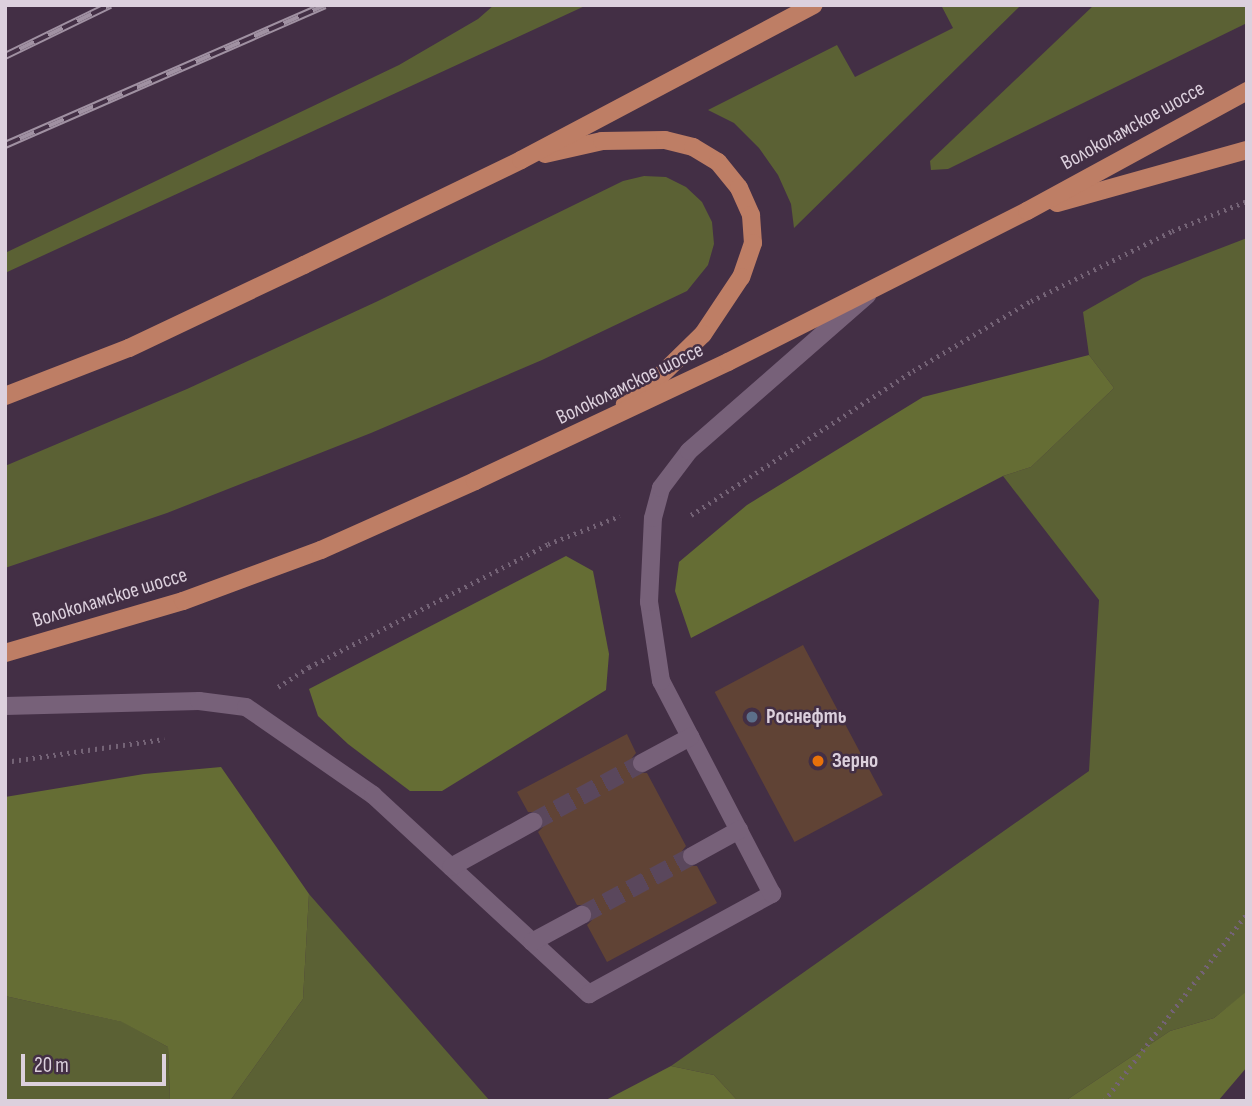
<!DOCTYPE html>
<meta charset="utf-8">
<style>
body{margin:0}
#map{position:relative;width:1252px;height:1106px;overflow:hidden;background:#432f45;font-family:"Sofia Sans Condensed",sans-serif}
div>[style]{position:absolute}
.green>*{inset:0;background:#5b6134}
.forest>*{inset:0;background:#656d34}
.building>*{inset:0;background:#604335;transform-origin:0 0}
.minor-tunnel>*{height:18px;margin-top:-9px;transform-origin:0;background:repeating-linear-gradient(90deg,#5a475c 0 18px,transparent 0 27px)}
.path>*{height:4.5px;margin-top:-2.25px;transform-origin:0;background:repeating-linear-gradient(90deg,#746376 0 2px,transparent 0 7px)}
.minor>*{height:18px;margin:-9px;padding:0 9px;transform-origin:9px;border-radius:9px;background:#776179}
.major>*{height:18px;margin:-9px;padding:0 9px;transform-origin:9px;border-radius:9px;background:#be7e65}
.rail>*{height:8px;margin-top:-4px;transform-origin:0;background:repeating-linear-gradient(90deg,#432f45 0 16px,#a091a2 0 32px);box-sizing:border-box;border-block:2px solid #a091a2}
.dots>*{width:19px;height:19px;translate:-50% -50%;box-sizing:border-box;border:4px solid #432f45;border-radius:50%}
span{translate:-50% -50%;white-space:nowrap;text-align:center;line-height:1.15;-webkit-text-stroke:5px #432f45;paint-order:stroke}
.street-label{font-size:21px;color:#dcd0dd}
.poi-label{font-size:21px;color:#dcd0dd;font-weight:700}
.left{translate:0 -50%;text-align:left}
.frame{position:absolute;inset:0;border:7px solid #dcd0dd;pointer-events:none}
.scale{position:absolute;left:21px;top:1054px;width:145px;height:32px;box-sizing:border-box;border:4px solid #dcd0dd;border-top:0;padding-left:9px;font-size:21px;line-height:24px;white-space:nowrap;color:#dcd0dd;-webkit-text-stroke:5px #432f45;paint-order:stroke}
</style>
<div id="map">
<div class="green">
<i style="clip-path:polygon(494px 5px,587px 5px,5px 273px,5px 253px,399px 65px,478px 19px)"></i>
<i style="clip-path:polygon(941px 5px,1021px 5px,794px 228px,791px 204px,778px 175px,759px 148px,734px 123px,708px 110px,837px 45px,855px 77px,953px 28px)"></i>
<i style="clip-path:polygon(1094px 5px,1247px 5px,1247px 23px,948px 169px,931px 170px,930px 161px)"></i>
<i style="clip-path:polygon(644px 176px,666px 177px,686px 187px,702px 202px,712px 222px,714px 244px,708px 265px,687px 291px,542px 360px,371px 433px,167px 513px,5px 568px,5px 466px,187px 389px,378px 301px,623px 181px)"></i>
<i style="clip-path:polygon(1247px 238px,1247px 992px,1214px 1018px,1170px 1031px,1065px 1101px,738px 1101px,714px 1075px,671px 1066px,1089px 771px,1099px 600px,1003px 476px,1031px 467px,1114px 388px,1089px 355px,1083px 312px,1143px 278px)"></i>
<i style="clip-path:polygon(309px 894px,490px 1101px,230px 1101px,303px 999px)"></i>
<i style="clip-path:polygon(5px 996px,123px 1022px,168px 1047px,170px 1101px,5px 1101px)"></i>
</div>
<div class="forest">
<i style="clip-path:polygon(1089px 355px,1114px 388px,1031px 467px,1003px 476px,691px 638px,675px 591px,679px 562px,747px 505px,923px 397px)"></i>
<i style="clip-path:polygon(566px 556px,593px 571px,609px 654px,606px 690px,442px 791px,410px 791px,348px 744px,318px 716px,309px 689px)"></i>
<i style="clip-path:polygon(221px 767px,309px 894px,303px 999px,230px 1101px,170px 1101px,168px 1047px,122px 1022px,5px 996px,5px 797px,144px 774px)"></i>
<i style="clip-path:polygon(1247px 991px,1247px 1067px,1218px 1101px,1065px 1101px,1170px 1031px,1214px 1018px)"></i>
<i style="clip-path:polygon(671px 1066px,714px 1075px,738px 1101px,604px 1101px)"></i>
</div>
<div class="building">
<i style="left:803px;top:645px;width:170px;height:100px;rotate:62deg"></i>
<i style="clip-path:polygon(627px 734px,636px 753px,632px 758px,632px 768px,637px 773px,647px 773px,686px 846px,682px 851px,682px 861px,687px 866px,697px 866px,717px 903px,607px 962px,587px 925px,592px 920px,592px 910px,587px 905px,577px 905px,538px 832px,543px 827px,543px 817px,538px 812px,528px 812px,517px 792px)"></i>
</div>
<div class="minor-tunnel">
<i style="left:533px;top:822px;width:124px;rotate:-28.4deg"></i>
<i style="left:582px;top:915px;width:125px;rotate:-28.2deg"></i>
</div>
<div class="path">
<i style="left:691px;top:515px;width:265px;rotate:-33deg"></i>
<i style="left:913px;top:371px;width:137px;rotate:-30.7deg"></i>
<i style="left:1031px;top:301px;width:157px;rotate:-26.4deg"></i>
<i style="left:1172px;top:231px;width:81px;rotate:-21.8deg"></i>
<i style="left:278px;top:687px;width:37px;rotate:-33deg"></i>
<i style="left:309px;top:667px;width:269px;rotate:-27.2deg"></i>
<i style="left:548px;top:544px;width:77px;rotate:-21.3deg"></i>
<i style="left:5px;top:762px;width:161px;rotate:-8.2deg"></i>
<i style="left:1104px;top:1101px;width:236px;rotate:-52.7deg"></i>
</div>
<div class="minor">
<i style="left:5px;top:706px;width:194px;rotate:-1.5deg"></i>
<i style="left:199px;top:701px;width:47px;rotate:7.3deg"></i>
<i style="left:246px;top:707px;width:155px;rotate:34.7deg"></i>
<i style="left:373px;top:795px;width:294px;rotate:42.7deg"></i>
<i style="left:589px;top:994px;width:209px;rotate:-28.7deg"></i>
<i style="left:772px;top:894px;width:240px;rotate:-117.5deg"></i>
<i style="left:661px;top:681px;width:80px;rotate:-98.6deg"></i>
<i style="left:649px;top:602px;width:84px;rotate:-87.3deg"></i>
<i style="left:653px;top:518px;width:31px;rotate:-75deg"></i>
<i style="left:661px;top:488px;width:46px;rotate:-52.9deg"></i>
<i style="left:689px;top:451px;width:237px;rotate:-41.2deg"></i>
<i style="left:642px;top:763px;width:55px;rotate:-28.4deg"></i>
<i style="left:692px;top:856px;width:54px;rotate:-29deg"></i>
<i style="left:451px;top:867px;width:94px;rotate:-28.8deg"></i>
<i style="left:532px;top:942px;width:57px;rotate:-28.4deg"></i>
</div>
<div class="major">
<i style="left:545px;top:154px;width:58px;rotate:-12.8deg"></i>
<i style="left:602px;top:141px;width:63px;rotate:-0.9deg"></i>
<i style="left:665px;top:140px;width:29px;rotate:14deg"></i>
<i style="left:693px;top:147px;width:29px;rotate:31deg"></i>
<i style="left:718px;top:162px;width:33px;rotate:51deg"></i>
<i style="left:739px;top:188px;width:30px;rotate:66deg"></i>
<i style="left:751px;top:215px;width:28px;rotate:86deg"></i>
<i style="left:753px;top:243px;width:36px;rotate:109deg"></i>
<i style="left:741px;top:277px;width:69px;rotate:123.7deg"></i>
<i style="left:703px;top:334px;width:64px;rotate:135.6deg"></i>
<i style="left:657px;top:379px;width:41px;rotate:142deg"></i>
<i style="left:1057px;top:203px;width:197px;rotate:-15.6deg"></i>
<i style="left:5px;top:396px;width:133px;rotate:-21.2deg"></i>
<i style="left:129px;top:348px;width:194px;rotate:-25.4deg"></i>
<i style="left:304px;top:265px;width:241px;rotate:-25.8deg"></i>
<i style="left:521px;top:160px;width:331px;rotate:-27.9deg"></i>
<i style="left:5px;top:653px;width:185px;rotate:-16.3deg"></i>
<i style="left:183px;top:601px;width:147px;rotate:-20.3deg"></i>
<i style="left:321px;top:550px;width:169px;rotate:-24.1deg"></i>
<i style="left:475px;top:481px;width:280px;rotate:-25.2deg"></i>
<i style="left:728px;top:362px;width:335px;rotate:-26.8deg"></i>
<i style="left:1027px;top:211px;width:251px;rotate:-28.6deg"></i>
</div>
<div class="rail">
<i style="left:5px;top:56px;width:117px;rotate:-25.9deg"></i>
<i style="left:5px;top:145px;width:349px;rotate:-23.6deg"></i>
</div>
<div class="dots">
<i style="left:752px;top:717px;background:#5c6f8a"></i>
<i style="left:818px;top:761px;background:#e8710a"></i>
</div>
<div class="street-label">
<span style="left:1133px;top:126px;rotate:-29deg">Волоколамское шоссе</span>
<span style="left:630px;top:384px;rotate:-26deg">Волоколамское шоссе</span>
<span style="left:110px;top:598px;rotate:-17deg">Волоколамское шоссе</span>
</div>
<div class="poi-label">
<span class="left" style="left:766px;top:717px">Роснефть</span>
<span class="left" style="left:832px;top:761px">Зерно</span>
</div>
<div class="frame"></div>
<div class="scale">20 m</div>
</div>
